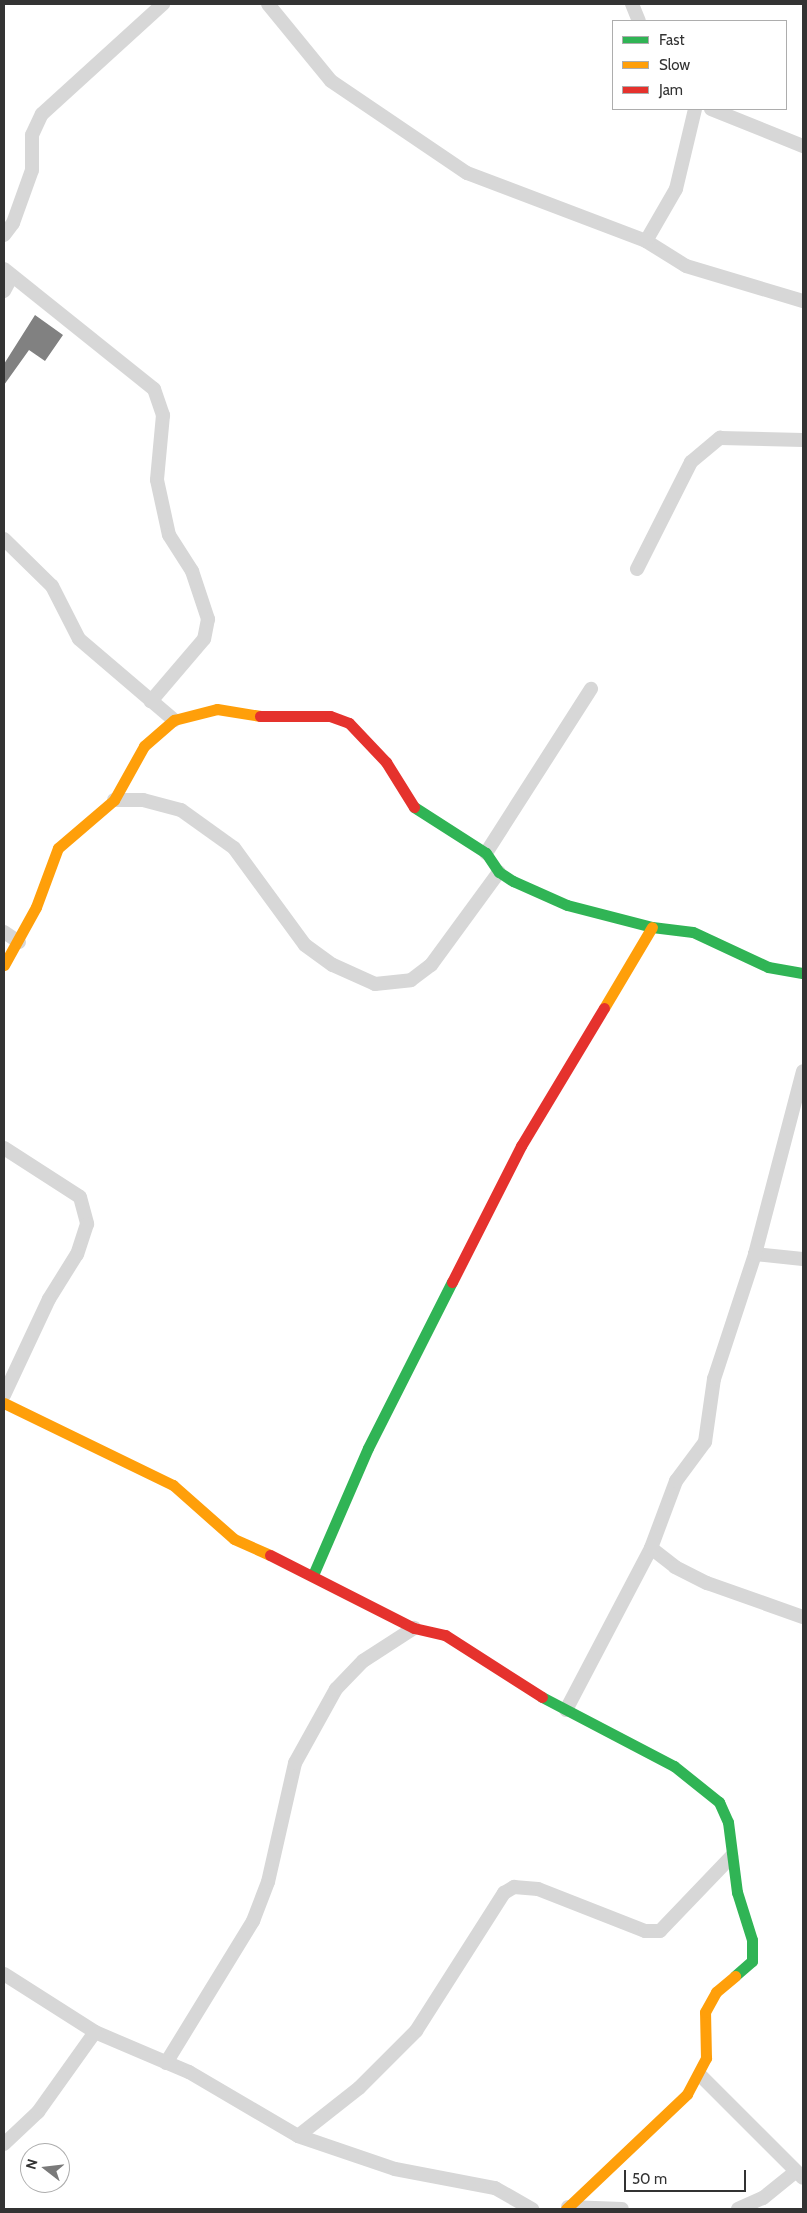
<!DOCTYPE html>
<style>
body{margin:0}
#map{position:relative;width:807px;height:2213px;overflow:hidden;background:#fff;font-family:Cabin,sans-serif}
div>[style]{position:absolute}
.building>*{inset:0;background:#818181}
.street>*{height:14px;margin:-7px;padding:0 7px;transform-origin:7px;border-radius:7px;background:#d7d7d7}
.fast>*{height:11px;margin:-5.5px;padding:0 5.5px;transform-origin:5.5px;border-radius:5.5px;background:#30b455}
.slow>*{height:11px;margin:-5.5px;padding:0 5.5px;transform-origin:5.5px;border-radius:5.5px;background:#ff9f0a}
.jam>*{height:11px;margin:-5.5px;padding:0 5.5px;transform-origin:5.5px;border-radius:5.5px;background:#e5322d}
span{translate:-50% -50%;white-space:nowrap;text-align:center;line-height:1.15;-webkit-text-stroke:5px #fff;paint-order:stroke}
.frame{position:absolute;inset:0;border:5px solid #333;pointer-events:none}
.legend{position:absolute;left:612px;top:20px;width:175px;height:90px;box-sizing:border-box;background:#fff;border:1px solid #adadad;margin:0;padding:6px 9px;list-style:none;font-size:15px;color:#333}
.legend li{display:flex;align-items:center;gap:10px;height:25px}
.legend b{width:25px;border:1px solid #adadad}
.north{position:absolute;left:20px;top:2143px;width:50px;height:50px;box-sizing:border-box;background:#fff;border:1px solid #adadad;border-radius:50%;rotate:286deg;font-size:14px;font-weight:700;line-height:20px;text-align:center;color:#333}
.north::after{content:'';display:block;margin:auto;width:18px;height:22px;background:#7a7a7a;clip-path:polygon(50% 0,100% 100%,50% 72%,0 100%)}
.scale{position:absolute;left:624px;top:2170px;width:122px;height:22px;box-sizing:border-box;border:2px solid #333;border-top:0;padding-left:6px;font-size:15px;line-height:18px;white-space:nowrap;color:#333;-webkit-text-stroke:4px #fff;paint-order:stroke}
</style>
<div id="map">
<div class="building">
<i style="clip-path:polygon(35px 315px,63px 335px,45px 361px,29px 350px,4px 385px,4px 364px)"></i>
</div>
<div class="street">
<i style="left:268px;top:4px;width:99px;rotate:50.7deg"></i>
<i style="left:331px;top:81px;width:164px;rotate:34.1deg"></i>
<i style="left:467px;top:173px;width:191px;rotate:20.8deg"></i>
<i style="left:646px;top:241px;width:47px;rotate:32deg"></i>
<i style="left:686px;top:266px;width:122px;rotate:16.7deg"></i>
<i style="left:632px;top:4px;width:18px;rotate:68deg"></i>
<i style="left:711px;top:109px;width:99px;rotate:21.9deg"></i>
<i style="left:4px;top:235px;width:15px;rotate:-53deg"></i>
<i style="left:13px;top:223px;width:56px;rotate:-70.3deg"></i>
<i style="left:32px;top:170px;width:35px;rotate:-90deg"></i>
<i style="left:32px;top:135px;width:23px;rotate:-65deg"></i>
<i style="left:42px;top:114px;width:164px;rotate:-42.3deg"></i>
<i style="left:646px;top:241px;width:60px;rotate:-60deg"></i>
<i style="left:676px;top:189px;width:82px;rotate:-76.6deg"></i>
<i style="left:4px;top:269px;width:192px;rotate:38.7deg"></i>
<i style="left:154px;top:389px;width:28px;rotate:71deg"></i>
<i style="left:163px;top:415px;width:65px;rotate:95.3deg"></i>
<i style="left:157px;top:480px;width:56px;rotate:77.7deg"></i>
<i style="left:169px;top:535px;width:43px;rotate:57.4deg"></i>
<i style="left:192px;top:571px;width:51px;rotate:71.6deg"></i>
<i style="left:208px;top:619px;width:20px;rotate:101deg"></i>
<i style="left:204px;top:639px;width:82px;rotate:130.5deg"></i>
<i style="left:4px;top:291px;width:17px;rotate:-62deg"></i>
<i style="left:4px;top:539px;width:67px;rotate:44.4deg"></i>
<i style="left:52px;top:586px;width:59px;rotate:63deg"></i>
<i style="left:79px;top:639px;width:125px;rotate:40.5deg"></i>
<i style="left:637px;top:569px;width:120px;rotate:-63.2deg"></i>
<i style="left:691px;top:462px;width:38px;rotate:-40deg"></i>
<i style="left:720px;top:438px;width:83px;rotate:1.4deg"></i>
<i style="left:114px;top:800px;width:29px"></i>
<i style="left:143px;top:800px;width:39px;rotate:15deg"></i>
<i style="left:181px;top:810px;width:65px;rotate:35.6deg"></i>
<i style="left:234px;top:848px;width:120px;rotate:53.8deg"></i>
<i style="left:305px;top:945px;width:34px;rotate:36deg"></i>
<i style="left:333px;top:965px;width:46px;rotate:24.3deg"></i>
<i style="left:375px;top:984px;width:36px;rotate:-6deg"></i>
<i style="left:411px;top:980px;width:25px;rotate:-37deg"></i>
<i style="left:431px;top:965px;width:115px;rotate:-53.8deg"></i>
<i style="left:486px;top:853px;width:195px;rotate:-57.4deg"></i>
<i style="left:4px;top:932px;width:18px;rotate:34deg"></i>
<i style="left:4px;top:1148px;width:90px;rotate:32.8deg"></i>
<i style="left:80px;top:1197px;width:28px;rotate:75deg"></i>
<i style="left:87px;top:1224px;width:32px;rotate:108deg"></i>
<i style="left:77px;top:1254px;width:53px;rotate:121.9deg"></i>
<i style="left:49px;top:1299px;width:106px;rotate:115.1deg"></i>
<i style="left:755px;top:1254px;width:48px;rotate:5.9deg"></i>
<i style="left:651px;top:1548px;width:31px;rotate:38deg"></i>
<i style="left:675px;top:1567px;width:36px;rotate:27deg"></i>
<i style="left:707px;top:1583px;width:102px;rotate:19.5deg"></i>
<i style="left:566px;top:1710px;width:183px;rotate:-62.3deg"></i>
<i style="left:651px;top:1548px;width:72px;rotate:-69.5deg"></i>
<i style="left:676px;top:1481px;width:49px;rotate:-53.4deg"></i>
<i style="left:705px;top:1442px;width:64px;rotate:-81.9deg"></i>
<i style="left:714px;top:1379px;width:132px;rotate:-71.8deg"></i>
<i style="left:755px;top:1254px;width:189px;rotate:-75.3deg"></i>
<i style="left:4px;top:1974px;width:108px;rotate:32.5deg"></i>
<i style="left:95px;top:2032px;width:102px;rotate:23.1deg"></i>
<i style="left:189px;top:2072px;width:126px;rotate:30.4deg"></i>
<i style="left:298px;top:2136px;width:102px;rotate:18.8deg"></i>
<i style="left:395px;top:2169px;width:102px;rotate:10.8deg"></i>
<i style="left:495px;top:2188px;width:43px;rotate:29.6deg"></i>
<i style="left:166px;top:2063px;width:167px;rotate:-58.5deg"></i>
<i style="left:253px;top:1921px;width:42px;rotate:-69deg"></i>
<i style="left:268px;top:1882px;width:122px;rotate:-77.2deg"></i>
<i style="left:295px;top:1763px;width:85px;rotate:-61deg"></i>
<i style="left:336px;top:1689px;width:39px;rotate:-46deg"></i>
<i style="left:363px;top:1661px;width:61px;rotate:-32.9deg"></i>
<i style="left:701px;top:2076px;width:144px;rotate:45deg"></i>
<i style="left:298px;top:2136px;width:78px;rotate:-38.2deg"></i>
<i style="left:359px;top:2088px;width:81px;rotate:-45deg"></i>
<i style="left:416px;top:2031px;width:164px;rotate:-57.5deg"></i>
<i style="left:504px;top:1893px;width:12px;rotate:-31deg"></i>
<i style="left:514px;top:1887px;width:24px;rotate:5deg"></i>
<i style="left:538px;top:1889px;width:115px;rotate:21.4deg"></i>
<i style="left:645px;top:1931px;width:15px"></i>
<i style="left:660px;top:1931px;width:103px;rotate:-46.2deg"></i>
<i style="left:4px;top:2144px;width:47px;rotate:-43.3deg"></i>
<i style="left:38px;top:2112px;width:98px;rotate:-54.5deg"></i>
<i style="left:568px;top:2207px;width:54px;rotate:2.1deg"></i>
<i style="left:738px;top:2209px;width:27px;rotate:-24deg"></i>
<i style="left:763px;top:2198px;width:40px;rotate:-39deg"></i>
</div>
<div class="fast">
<i style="left:414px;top:807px;width:85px;rotate:32.6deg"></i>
<i style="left:486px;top:853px;width:23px;rotate:56deg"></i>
<i style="left:499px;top:872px;width:17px;rotate:33deg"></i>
<i style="left:513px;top:881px;width:59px;rotate:24deg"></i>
<i style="left:567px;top:905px;width:88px;rotate:14.5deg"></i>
<i style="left:652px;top:927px;width:41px;rotate:7deg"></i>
<i style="left:693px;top:932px;width:83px;rotate:25deg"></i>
<i style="left:768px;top:967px;width:36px;rotate:10deg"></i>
<i style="left:313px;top:1575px;width:138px;rotate:-66.6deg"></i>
<i style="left:368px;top:1448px;width:186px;rotate:-63.2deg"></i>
<i style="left:542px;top:1697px;width:149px;rotate:27.6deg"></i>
<i style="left:674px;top:1766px;width:58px;rotate:38.7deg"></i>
<i style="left:719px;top:1802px;width:22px;rotate:66deg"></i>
<i style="left:728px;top:1822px;width:71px;rotate:82.7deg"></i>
<i style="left:737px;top:1892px;width:50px;rotate:72.6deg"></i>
<i style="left:752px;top:1940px;width:21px;rotate:90deg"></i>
<i style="left:752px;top:1961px;width:23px;rotate:139deg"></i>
</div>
<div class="slow">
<i style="left:4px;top:965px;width:66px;rotate:-61.1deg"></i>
<i style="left:36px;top:907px;width:63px;rotate:-69.6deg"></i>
<i style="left:58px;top:848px;width:74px;rotate:-40.6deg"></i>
<i style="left:114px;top:800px;width:62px;rotate:-60.9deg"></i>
<i style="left:144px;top:746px;width:40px;rotate:-41deg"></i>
<i style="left:174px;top:720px;width:44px;rotate:-14.3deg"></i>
<i style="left:217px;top:709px;width:44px;rotate:9.2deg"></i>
<i style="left:604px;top:1008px;width:94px;rotate:-59.3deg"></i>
<i style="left:4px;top:1403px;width:188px;rotate:25.9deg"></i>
<i style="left:173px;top:1485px;width:81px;rotate:41.5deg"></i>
<i style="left:234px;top:1539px;width:39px;rotate:24deg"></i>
<i style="left:566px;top:2209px;width:167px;rotate:-43.5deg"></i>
<i style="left:687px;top:2094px;width:41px;rotate:-62.2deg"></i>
<i style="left:706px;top:2058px;width:46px;rotate:-91.2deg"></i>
<i style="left:705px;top:2012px;width:23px;rotate:-61deg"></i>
<i style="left:716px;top:1992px;width:25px;rotate:-40deg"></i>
</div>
<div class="jam">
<i style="left:260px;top:716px;width:70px"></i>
<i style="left:330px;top:716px;width:20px;rotate:20deg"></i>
<i style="left:349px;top:723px;width:54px;rotate:46.5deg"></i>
<i style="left:386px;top:762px;width:53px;rotate:58.1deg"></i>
<i style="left:452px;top:1282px;width:153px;rotate:-63.1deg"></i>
<i style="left:521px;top:1146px;width:161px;rotate:-59deg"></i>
<i style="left:270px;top:1555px;width:161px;rotate:26.9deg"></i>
<i style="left:414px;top:1628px;width:32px;rotate:13deg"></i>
<i style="left:445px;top:1635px;width:115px;rotate:32.6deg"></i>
</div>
<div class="frame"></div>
<ul class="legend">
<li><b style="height:6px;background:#30b455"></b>Fast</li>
<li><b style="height:6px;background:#ff9f0a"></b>Slow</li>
<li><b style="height:6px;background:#e5322d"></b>Jam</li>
</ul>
<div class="north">N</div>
<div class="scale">50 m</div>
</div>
